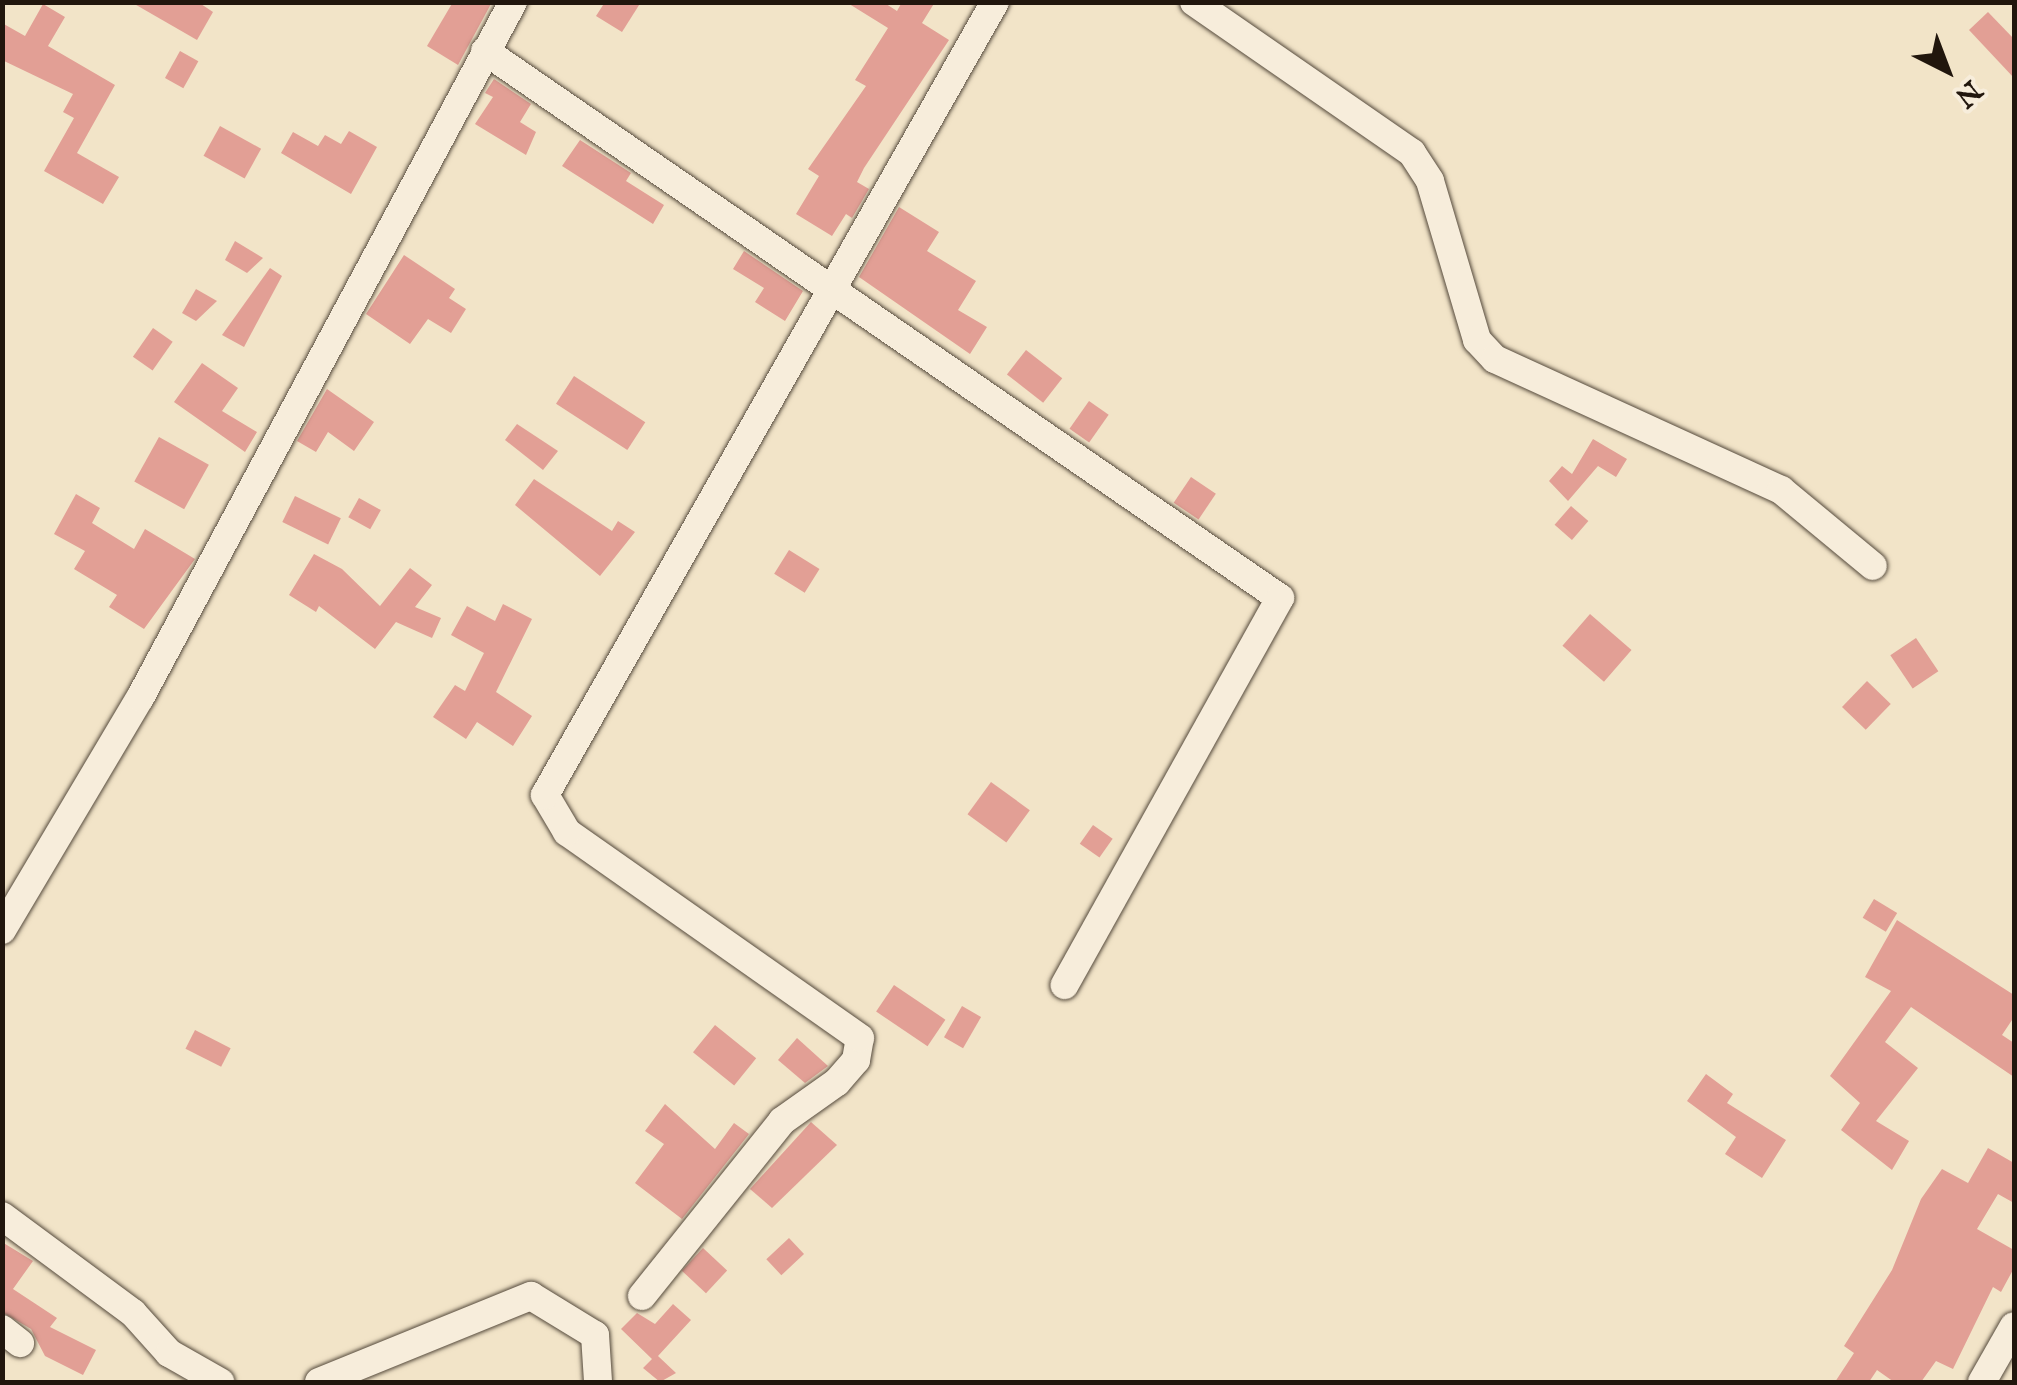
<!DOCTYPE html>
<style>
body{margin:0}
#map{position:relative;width:2017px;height:1385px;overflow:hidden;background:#f2e4c8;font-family:"IM FELL English",serif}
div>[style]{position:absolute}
.building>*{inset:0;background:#e29f95;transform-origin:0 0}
.roads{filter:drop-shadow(0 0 2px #554a3c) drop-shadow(0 0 2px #554a3c)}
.minor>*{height:28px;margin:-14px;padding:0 14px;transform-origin:14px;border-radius:14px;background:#f7eddb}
span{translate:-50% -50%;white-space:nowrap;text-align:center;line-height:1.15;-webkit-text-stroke:9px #f7eddb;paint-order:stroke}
.frame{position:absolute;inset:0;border:5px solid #21160d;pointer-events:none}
.north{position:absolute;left:1897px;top:20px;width:100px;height:100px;-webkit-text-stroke:8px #f7eddb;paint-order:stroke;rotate:138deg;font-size:28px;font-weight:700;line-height:40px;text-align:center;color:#21160d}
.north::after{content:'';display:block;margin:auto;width:35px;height:45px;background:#21160d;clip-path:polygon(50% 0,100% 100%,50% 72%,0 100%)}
</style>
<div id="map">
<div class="building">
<i style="clip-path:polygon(131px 2px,198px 2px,213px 12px,197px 40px)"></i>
<i style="clip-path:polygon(453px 2px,492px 2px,458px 65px,427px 46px)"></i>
<i style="clip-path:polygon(605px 2px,641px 2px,622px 32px,596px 16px)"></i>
<i style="clip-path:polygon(846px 2px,883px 2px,897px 11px,902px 2px,935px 2px,922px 23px,949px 40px,864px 168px,857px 182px,869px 189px,852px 218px,846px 214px,832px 236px,796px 214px,819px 176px,808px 169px,866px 86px,855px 80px,888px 28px)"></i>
<i style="clip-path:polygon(43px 4px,65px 17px,48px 46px,115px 85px,77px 153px,119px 177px,103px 204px,44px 171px,74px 118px,63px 112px,73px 94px,2px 60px,2px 23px,25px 36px)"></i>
<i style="clip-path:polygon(1988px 12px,2014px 39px,2014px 78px,1969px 30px)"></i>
<i style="left:180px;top:51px;width:21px;height:31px;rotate:29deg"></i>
<i style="clip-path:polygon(494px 79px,531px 104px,520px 122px,536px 132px,526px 155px,475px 124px,493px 97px,485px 93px)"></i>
<i style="left:220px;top:126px;width:47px;height:34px;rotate:29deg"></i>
<i style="clip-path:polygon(349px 131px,377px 147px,351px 194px,281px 153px,293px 132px,318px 146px,325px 135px,341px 144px)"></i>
<i style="clip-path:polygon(580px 140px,631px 173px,626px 181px,664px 205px,653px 224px,562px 166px)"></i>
<i style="clip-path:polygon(899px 207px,939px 232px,927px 251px,976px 281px,958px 310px,987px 327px,970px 354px,859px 277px)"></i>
<i style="clip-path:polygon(235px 241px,263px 258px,247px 273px,225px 260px)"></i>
<i style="clip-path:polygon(744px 251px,803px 291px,785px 321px,755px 302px,764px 288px,733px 269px)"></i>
<i style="clip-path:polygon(404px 255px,455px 289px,449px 298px,466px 309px,451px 333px,428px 319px,410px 344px,366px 314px)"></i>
<i style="clip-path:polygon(270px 268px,282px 276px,244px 347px,222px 335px)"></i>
<i style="clip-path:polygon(196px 289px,217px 301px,196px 321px,182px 313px)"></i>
<i style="left:153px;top:328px;width:24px;height:35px;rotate:35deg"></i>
<i style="left:1026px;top:350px;width:46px;height:31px;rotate:38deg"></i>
<i style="clip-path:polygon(202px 363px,238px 388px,222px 411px,257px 432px,245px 452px,174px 402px)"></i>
<i style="left:574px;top:376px;width:85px;height:33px;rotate:33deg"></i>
<i style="clip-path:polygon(327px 389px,374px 422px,354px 451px,328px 432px,316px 452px,297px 441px)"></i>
<i style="left:1089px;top:401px;width:24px;height:34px;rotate:35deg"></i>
<i style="clip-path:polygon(517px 424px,558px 451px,543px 470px,505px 440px)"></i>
<i style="left:159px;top:437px;width:57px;height:51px;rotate:29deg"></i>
<i style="clip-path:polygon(1593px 439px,1627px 459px,1616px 477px,1598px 466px,1568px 501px,1549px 481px,1562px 466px,1572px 474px)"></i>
<i style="left:1191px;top:477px;width:30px;height:31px;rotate:34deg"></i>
<i style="clip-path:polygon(534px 479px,612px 531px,618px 521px,635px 532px,600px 576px,515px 505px)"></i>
<i style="clip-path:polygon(76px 494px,100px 508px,92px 523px,134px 549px,145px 529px,195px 559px,144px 629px,109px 607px,117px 595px,74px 569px,85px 551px,54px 534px)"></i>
<i style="left:295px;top:496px;width:51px;height:29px;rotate:26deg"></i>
<i style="left:359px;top:498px;width:25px;height:22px;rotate:29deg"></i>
<i style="left:1571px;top:506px;width:23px;height:25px;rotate:41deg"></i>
<i style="left:789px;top:550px;width:36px;height:28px;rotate:32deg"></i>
<i style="clip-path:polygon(314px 554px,342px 569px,380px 606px,410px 568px,432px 585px,415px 607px,441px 618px,432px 638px,396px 622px,375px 649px,319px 606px,316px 612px,289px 595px)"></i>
<i style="clip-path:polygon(503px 604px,532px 619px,496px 692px,532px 716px,513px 746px,477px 722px,466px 739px,433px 717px,455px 685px,465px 691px,484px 653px,451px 635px,467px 606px,495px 621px)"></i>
<i style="left:1590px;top:614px;width:55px;height:42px;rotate:41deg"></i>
<i style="left:1916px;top:638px;width:40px;height:31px;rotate:56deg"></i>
<i style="left:1867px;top:681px;width:33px;height:36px;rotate:44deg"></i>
<i style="left:991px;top:782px;width:48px;height:40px;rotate:36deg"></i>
<i style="left:1093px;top:825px;width:24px;height:23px;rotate:35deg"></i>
<i style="left:1874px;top:899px;width:27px;height:22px;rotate:31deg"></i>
<i style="clip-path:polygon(1897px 920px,2014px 995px,2014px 1017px,2002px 1035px,2014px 1043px,2014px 1077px,1911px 1007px,1885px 1042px,1918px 1068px,1876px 1121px,1909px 1141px,1892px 1170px,1841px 1130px,1860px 1103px,1830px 1076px,1891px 991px,1865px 977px)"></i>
<i style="left:894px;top:985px;width:62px;height:32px;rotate:34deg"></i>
<i style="left:962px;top:1006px;width:22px;height:36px;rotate:30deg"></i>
<i style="left:715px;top:1025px;width:53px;height:35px;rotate:39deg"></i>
<i style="left:195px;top:1030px;width:40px;height:21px;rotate:27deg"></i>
<i style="clip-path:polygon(797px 1038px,828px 1066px,805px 1083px,778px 1060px)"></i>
<i style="clip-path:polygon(1706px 1074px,1733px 1094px,1727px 1103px,1786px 1140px,1762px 1178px,1725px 1154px,1736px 1137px,1687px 1101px)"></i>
<i style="clip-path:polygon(665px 1104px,715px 1149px,734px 1123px,749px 1134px,682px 1219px,635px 1183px,664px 1144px,645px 1131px)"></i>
<i style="clip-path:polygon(811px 1122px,837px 1145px,772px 1208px,750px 1189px)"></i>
<i style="clip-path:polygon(1988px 1148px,2014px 1163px,2014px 1203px,1998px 1194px,1977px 1229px,2014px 1250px,2014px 1268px,2001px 1292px,1993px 1287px,1953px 1369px,1936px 1361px,1921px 1382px,1894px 1382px,1877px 1370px,1869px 1382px,1835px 1382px,1854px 1353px,1844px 1346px,1892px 1270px,1921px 1199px,1942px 1169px,1968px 1183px)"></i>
<i style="left:789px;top:1238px;width:22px;height:31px;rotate:47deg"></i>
<i style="clip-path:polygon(2px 1242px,33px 1261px,13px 1289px,57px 1318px,50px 1327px,96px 1350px,83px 1375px,45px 1356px,31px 1329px,2px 1312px)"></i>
<i style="left:703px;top:1248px;width:33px;height:31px;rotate:43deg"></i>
<i style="clip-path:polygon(673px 1304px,691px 1320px,658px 1356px,676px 1373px,660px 1382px,643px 1368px,652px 1359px,621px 1329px,637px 1313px,655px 1324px)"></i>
</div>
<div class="roads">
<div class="minor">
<i style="left:1194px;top:2px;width:265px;rotate:34.7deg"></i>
<i style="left:1412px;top:153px;width:33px;rotate:57deg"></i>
<i style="left:1430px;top:181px;width:166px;rotate:73.5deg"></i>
<i style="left:1477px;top:340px;width:26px;rotate:47deg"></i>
<i style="left:1495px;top:359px;width:315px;rotate:24.6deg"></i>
<i style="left:1781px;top:490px;width:119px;rotate:39.6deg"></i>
<i style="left:485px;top:51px;width:965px;rotate:34.53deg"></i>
<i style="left:1280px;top:598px;width:443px;rotate:119.1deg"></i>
<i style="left:2px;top:930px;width:270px;rotate:-59.3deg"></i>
<i style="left:140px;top:698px;width:790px;rotate:-61.81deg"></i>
<i style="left:2px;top:1216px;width:163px;rotate:36.5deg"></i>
<i style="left:133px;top:1313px;width:54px;rotate:48deg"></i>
<i style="left:169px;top:1353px;width:59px;rotate:29.6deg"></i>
<i style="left:642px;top:1296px;width:224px;rotate:-51.3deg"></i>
<i style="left:782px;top:1121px;width:67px;rotate:-35.3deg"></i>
<i style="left:837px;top:1082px;width:29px;rotate:-49deg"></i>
<i style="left:856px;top:1060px;width:22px;rotate:-80deg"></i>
<i style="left:860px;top:1038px;width:358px;rotate:-144.9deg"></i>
<i style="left:567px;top:832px;width:43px;rotate:-120.7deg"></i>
<i style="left:545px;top:795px;width:912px;rotate:-60.43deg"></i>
<i style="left:2px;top:1329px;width:23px;rotate:38deg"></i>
<i style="left:319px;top:1382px;width:229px;rotate:-22.1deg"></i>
<i style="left:531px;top:1296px;width:75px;rotate:31.4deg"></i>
<i style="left:595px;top:1335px;width:46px;rotate:86.3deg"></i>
<i style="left:1982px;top:1382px;width:64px;rotate:-60.3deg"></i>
</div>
</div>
<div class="frame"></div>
<div class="north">N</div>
</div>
